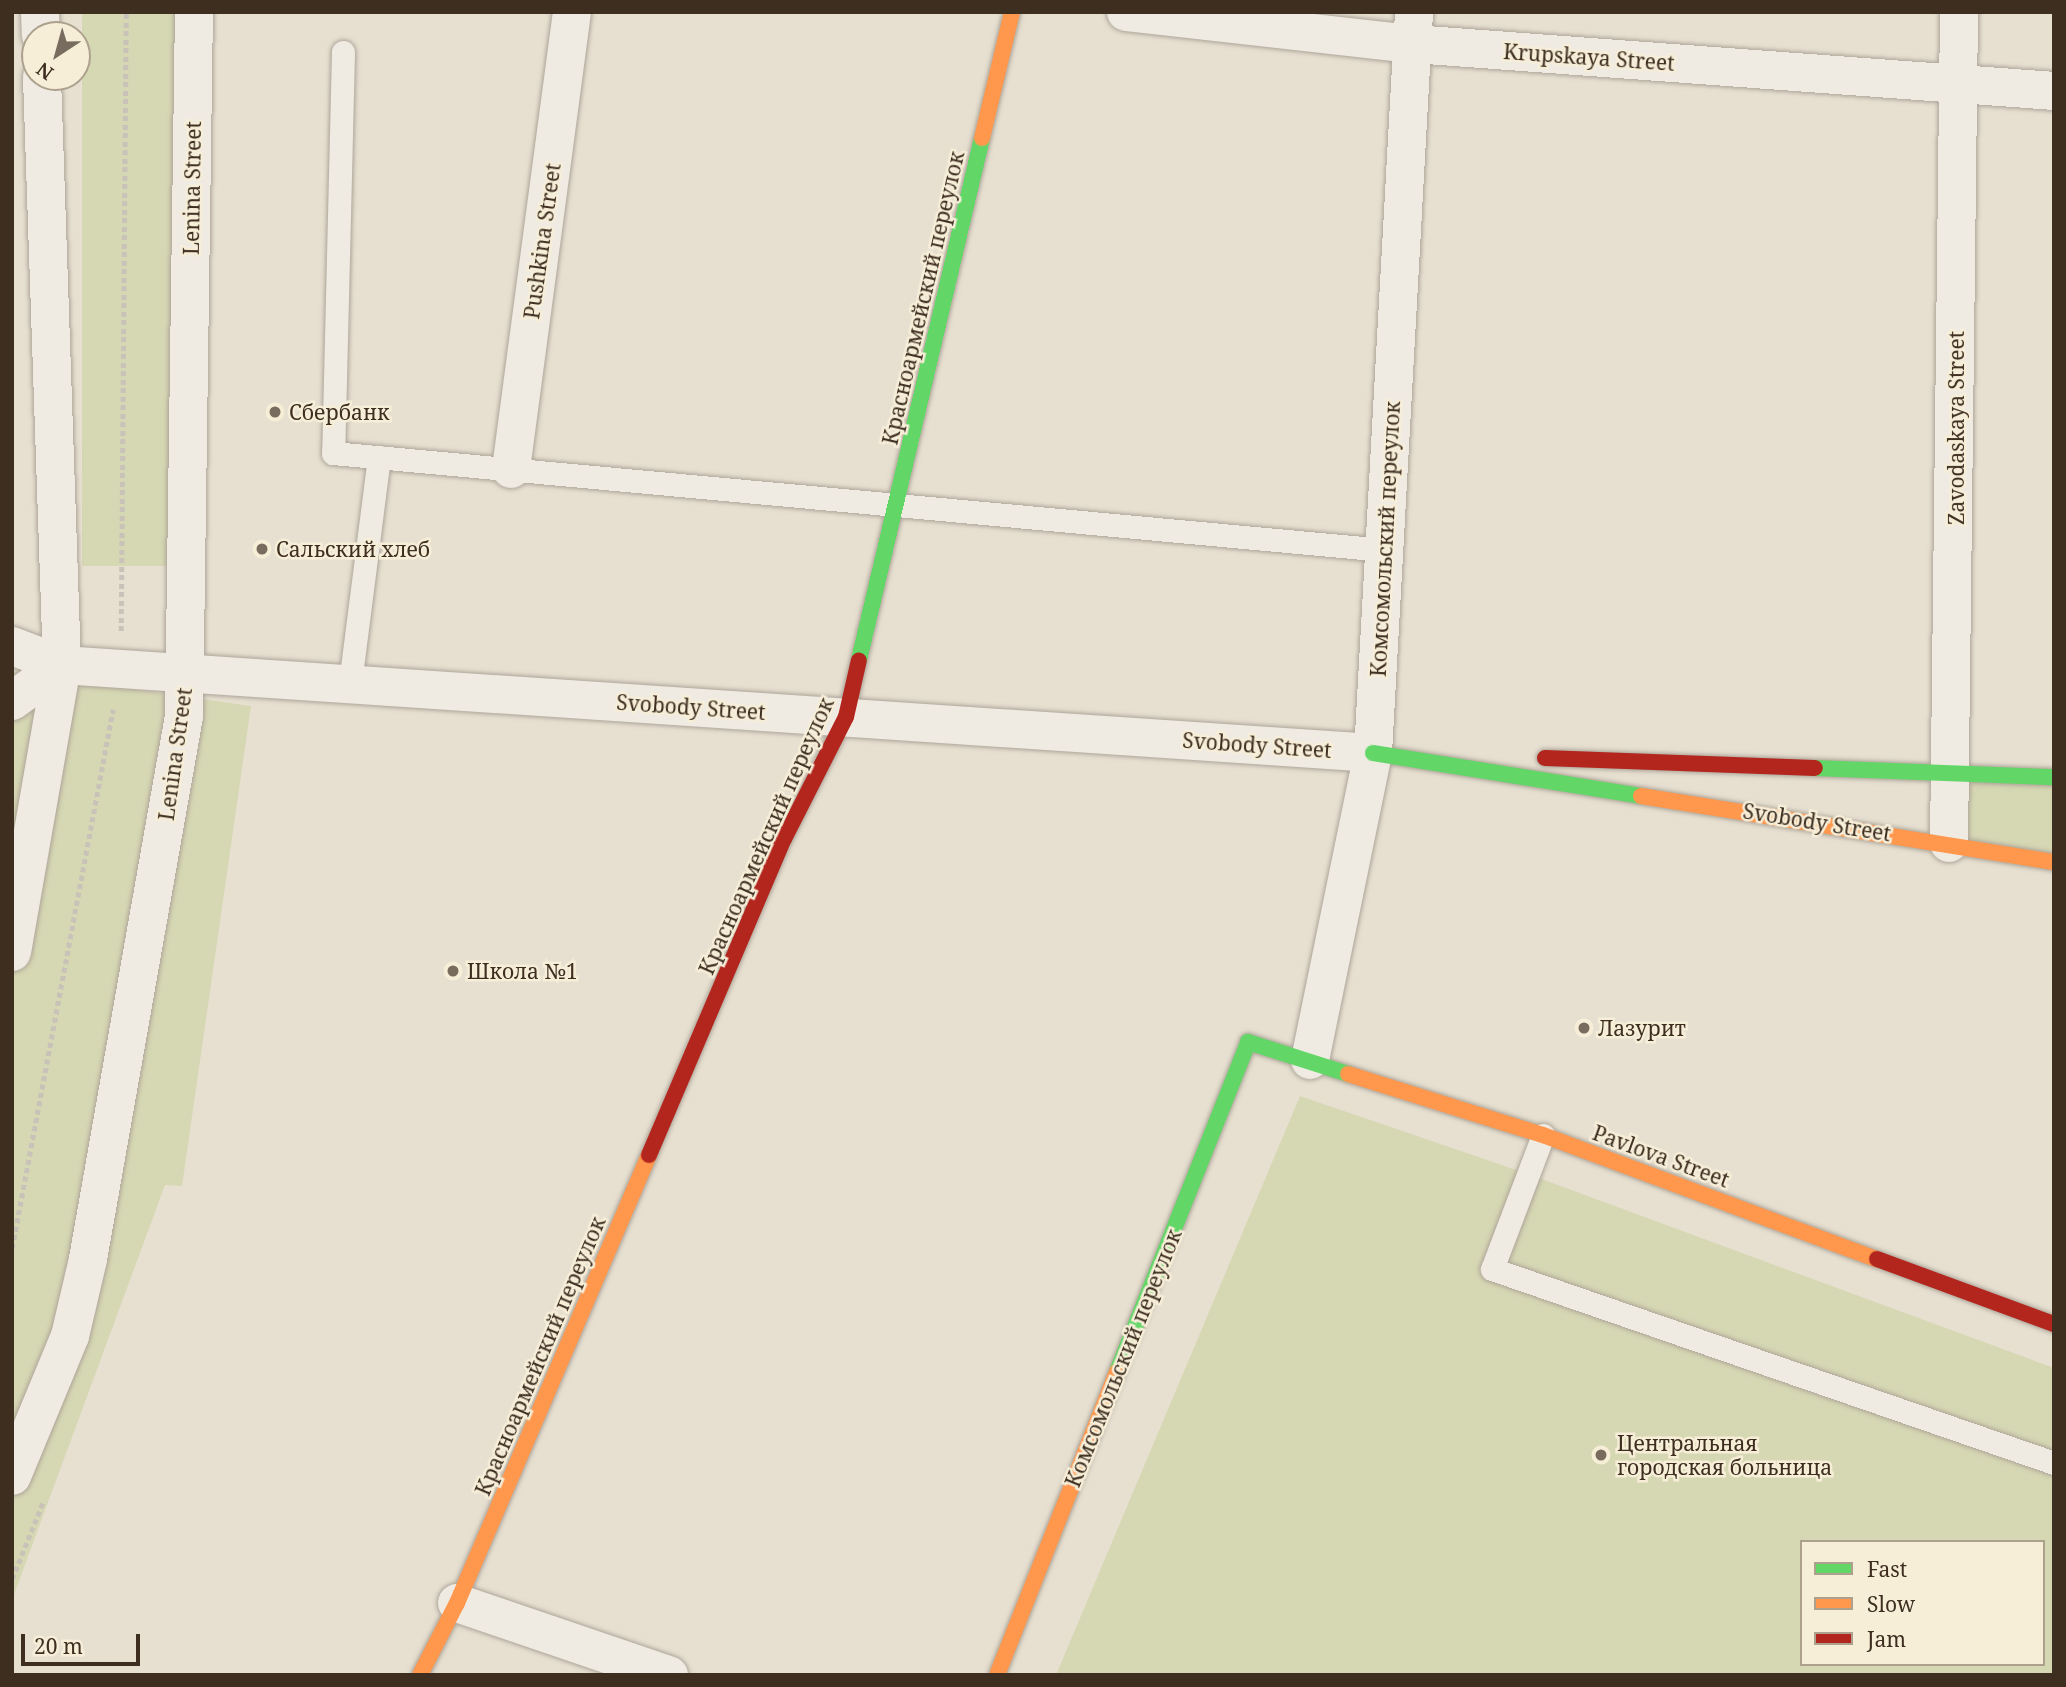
<!DOCTYPE html>
<meta charset="utf-8">
<style>
body{margin:0}
#map{position:relative;width:2066px;height:1687px;overflow:hidden;background:#e7e0d1;font-family:"Noto Serif",serif}
div>[style]{position:absolute}
.green>*{inset:0;background:#d6d7b3;transform-origin:0 0}
.path>*{height:4.5px;margin-top:-2.25px;transform-origin:0;background:repeating-linear-gradient(90deg,#c8c2b9 0 5px,transparent 0 8.5px)}
.roads{filter:drop-shadow(0 0 2px #ada599) drop-shadow(0 0 2px #ada599)}
.lane>*{height:23px;margin:-11.5px;padding:0 11.5px;transform-origin:11.5px;border-radius:11.5px;background:#efebe3}
.street>*{height:38px;margin:-19px;padding:0 19px;transform-origin:19px;border-radius:19px;background:#efebe3}
.fast>*{height:16px;margin:-8px;padding:0 8px;transform-origin:8px;border-radius:8px;background:#63d668}
.slow>*{height:16px;margin:-8px;padding:0 8px;transform-origin:8px;border-radius:8px;background:#ff974d}
.jam>*{height:16px;margin:-8px;padding:0 8px;transform-origin:8px;border-radius:8px;background:#b3261e}
.dots>*{width:19px;height:19px;translate:-50% -50%;box-sizing:border-box;border:4px solid #f7eed8;border-radius:50%}
span{translate:-50% -50%;white-space:nowrap;text-align:center;line-height:1.15;-webkit-text-stroke:5px #f7eed8;paint-order:stroke}
.street-label{font-size:21px;color:#3d2e20}
.poi-label{font-size:21px;color:#3d2e20}
.left{translate:0 -50%;text-align:left}
.frame{position:absolute;inset:0;border:14px solid #3d2e20;pointer-events:none}
.legend{position:absolute;left:1800px;top:1540px;width:245px;height:126px;box-sizing:border-box;background:#f7eed8;border:2px solid #ada18e;margin:0;padding:9px 12px;list-style:none;font-size:21px;color:#3d2e20}
.legend li{display:flex;align-items:center;gap:14px;height:35px}
.legend b{width:35px;border:2px solid #ada18e}
.north{position:absolute;left:21px;top:21px;width:70px;height:70px;box-sizing:border-box;background:#f7eed8;border:2px solid #ada18e;border-radius:50%;rotate:216deg;font-size:19px;font-weight:700;line-height:28px;text-align:center;color:#3d2e20}
.north::after{content:'';display:block;margin:auto;width:24px;height:32px;background:#786c5e;clip-path:polygon(50% 0,100% 100%,50% 72%,0 100%)}
.scale{position:absolute;left:21px;top:1634px;width:119px;height:32px;box-sizing:border-box;border:4px solid #3d2e20;border-top:0;padding-left:9px;font-size:21px;line-height:24px;white-space:nowrap;color:#3d2e20;-webkit-text-stroke:5px #f7eed8;paint-order:stroke}
</style>
<div id="map">
<div class="green">
<i style="left:82px;top:12px;width:95px;height:554px"></i>
<i style="clip-path:polygon(12px 672px,251px 706px,182px 1186px,165px 1185px,12px 1600px)"></i>
<i style="clip-path:polygon(1953px 773px,2054px 777px,2054px 862px,1949px 843px)"></i>
<i style="clip-path:polygon(evenodd,1300px 1096px,1528px 1174px,2054px 1368px,2054px 1675px,1056px 1675px,1300px 1096px,1802px 1542px,2043px 1542px,2043px 1664px,1802px 1664px,1802px 1542px)"></i>
</div>
<div class="path">
<i style="left:121px;top:631px;width:619px;rotate:-89.54deg"></i>
<i style="left:12px;top:1248px;width:548px;rotate:-79.39deg"></i>
<i style="left:12px;top:1579px;width:83px;rotate:-68.1deg"></i>
</div>
<div class="roads">
<div class="lane">
<i style="left:343px;top:52px;width:401px;rotate:91.4deg"></i>
<i style="left:333px;top:453px;width:1055px;rotate:5.27deg"></i>
<i style="left:350px;top:683px;width:228px;rotate:-82.7deg"></i>
<i style="left:1543px;top:1135px;width:143px;rotate:110.8deg"></i>
<i style="left:1492px;top:1269px;width:595px;rotate:19.04deg"></i>
</div>
<div class="street">
<i style="left:40px;top:12px;width:23px;rotate:88deg"></i>
<i style="left:1126px;top:12px;width:289px;rotate:6.4deg"></i>
<i style="left:1413px;top:44px;width:643px;rotate:4.19deg"></i>
<i style="left:511px;top:469px;width:461px;rotate:-82.4deg"></i>
<i style="left:12px;top:646px;width:53px;rotate:20.8deg"></i>
<i style="left:62px;top:665px;width:1314px;rotate:3.84deg"></i>
<i style="left:12px;top:701px;width:62px;rotate:-35.8deg"></i>
<i style="left:1949px;top:843px;width:831px;rotate:-89.31deg"></i>
<i style="left:12px;top:952px;width:291px;rotate:-80.1deg"></i>
<i style="left:62px;top:665px;width:588px;rotate:-91.95deg"></i>
<i style="left:1310px;top:1060px;width:313px;rotate:-78.4deg"></i>
<i style="left:1373px;top:753px;width:742px;rotate:-86.83deg"></i>
<i style="left:12px;top:1476px;width:152px;rotate:-67.5deg"></i>
<i style="left:70px;top:1336px;width:79px;rotate:-76.8deg"></i>
<i style="left:88px;top:1259px;width:551px;rotate:-79.97deg"></i>
<i style="left:184px;top:716px;width:704px;rotate:-89.19deg"></i>
<i style="left:457px;top:1603px;width:224px;rotate:18.8deg"></i>
</div>
<div class="fast">
<i style="left:859px;top:660px;width:536px;rotate:-76.74deg"></i>
<i style="left:1373px;top:753px;width:271px;rotate:9.1deg"></i>
<i style="left:1815px;top:768px;width:239px;rotate:2.2deg"></i>
<i style="left:1117px;top:1372px;width:355px;rotate:-68.3deg"></i>
<i style="left:1248px;top:1042px;width:105px;rotate:17.7deg"></i>
</div>
<div class="slow">
<i style="left:982px;top:138px;width:130px;rotate:-76.6deg"></i>
<i style="left:1641px;top:796px;width:418px;rotate:9.1deg"></i>
<i style="left:1348px;top:1074px;width:204px;rotate:17.4deg"></i>
<i style="left:1543px;top:1135px;width:356px;rotate:20.4deg"></i>
<i style="left:420px;top:1675px;width:81px;rotate:-62.8deg"></i>
<i style="left:457px;top:1603px;width:487px;rotate:-66.8deg"></i>
<i style="left:997px;top:1675px;width:326px;rotate:-68.4deg"></i>
</div>
<div class="jam">
<i style="left:1545px;top:758px;width:270px;rotate:2.1deg"></i>
<i style="left:649px;top:1155px;width:344px;rotate:-66.9deg"></i>
<i style="left:784px;top:839px;width:137px;rotate:-63.1deg"></i>
<i style="left:846px;top:717px;width:58px;rotate:-77.2deg"></i>
<i style="left:1877px;top:1259px;width:189px;rotate:20.2deg"></i>
</div>
</div>
<div class="dots">
<i style="left:275px;top:412px;background:#786c5e"></i>
<i style="left:262px;top:549px;background:#786c5e"></i>
<i style="left:453px;top:971px;background:#786c5e"></i>
<i style="left:1584px;top:1028px;background:#786c5e"></i>
<i style="left:1601px;top:1455px;background:#786c5e"></i>
</div>
<div class="street-label">
<span style="left:1589px;top:57px;rotate:4deg">Krupskaya Street</span>
<span style="left:192px;top:188px;rotate:-89deg">Lenina Street</span>
<span style="left:542px;top:241px;rotate:-82deg">Pushkina Street</span>
<span style="left:923px;top:298px;rotate:-77deg">Красноармейский переулок</span>
<span style="left:1956px;top:428px;rotate:-90deg">Zavodaskaya Street</span>
<span style="left:1385px;top:539px;rotate:-87deg">Комсомольский переулок</span>
<span style="left:691px;top:707px;rotate:4deg">Svobody Street</span>
<span style="left:1257px;top:745px;rotate:4deg">Svobody Street</span>
<span style="left:175px;top:754px;rotate:-82deg">Lenina Street</span>
<span style="left:1817px;top:822px;rotate:9deg">Svobody Street</span>
<span style="left:766px;top:836px;rotate:-66deg">Красноармейский переулок</span>
<span style="left:1661px;top:1156px;rotate:20deg">Pavlova Street</span>
<span style="left:540px;top:1356px;rotate:-67deg">Красноармейский переулок</span>
<span style="left:1123px;top:1358px;rotate:-68deg">Комсомольский переулок</span>
</div>
<div class="poi-label">
<span class="left" style="left:289px;top:412px">Сбербанк</span>
<span class="left" style="left:276px;top:549px">Сальский хлеб</span>
<span class="left" style="left:467px;top:971px">Школа №1</span>
<span class="left" style="left:1598px;top:1028px">Лазурит</span>
<span class="left" style="left:1617px;top:1455px">Центральная<br>городская больница</span>
</div>
<div class="frame"></div>
<ul class="legend">
<li><b style="height:9px;background:#63d668"></b>Fast</li>
<li><b style="height:9px;background:#ff974d"></b>Slow</li>
<li><b style="height:9px;background:#b3261e"></b>Jam</li>
</ul>
<div class="north">N</div>
<div class="scale">20 m</div>
</div>
